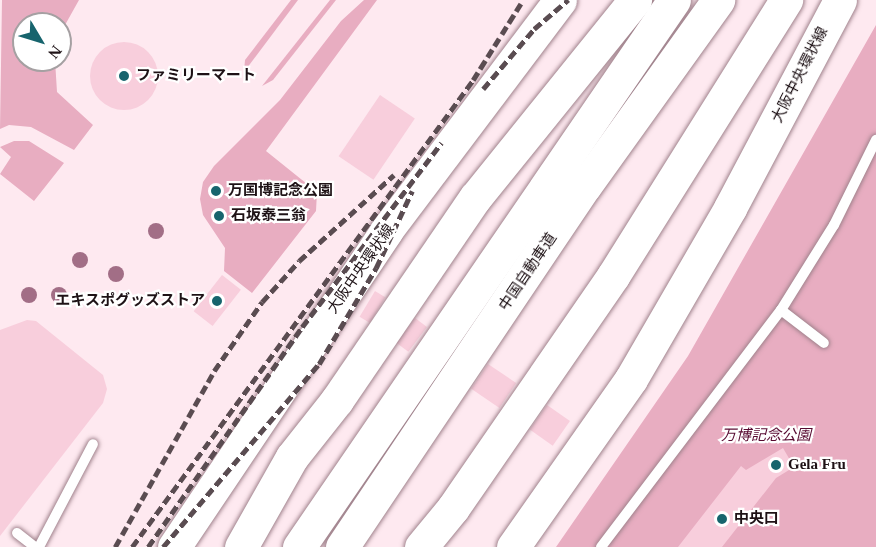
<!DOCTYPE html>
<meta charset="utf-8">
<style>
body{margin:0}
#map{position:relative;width:876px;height:547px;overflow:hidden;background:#fee9f0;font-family:"Times New Roman","Noto Sans JP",serif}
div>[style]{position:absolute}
.green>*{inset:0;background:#e8adc1}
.building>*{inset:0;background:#f8cedc;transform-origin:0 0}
.round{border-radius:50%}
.roads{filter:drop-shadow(0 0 2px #a0828c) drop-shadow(0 0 2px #a0828c)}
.service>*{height:10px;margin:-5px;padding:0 5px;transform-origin:5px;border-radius:5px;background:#fff}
.primary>*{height:33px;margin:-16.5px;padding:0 16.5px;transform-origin:16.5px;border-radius:16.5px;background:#fff}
.motorway>*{height:33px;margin:-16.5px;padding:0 16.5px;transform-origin:16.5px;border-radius:16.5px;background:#fff}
.rail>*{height:4.5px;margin-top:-2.25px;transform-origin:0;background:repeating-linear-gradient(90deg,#5a4c51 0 9px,transparent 0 13.5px)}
.trees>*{width:16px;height:16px;margin:-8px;border-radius:50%;background:#a26e86}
.dots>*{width:16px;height:16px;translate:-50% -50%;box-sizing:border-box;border:3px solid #fff;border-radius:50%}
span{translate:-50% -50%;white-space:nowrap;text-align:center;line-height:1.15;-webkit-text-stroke:4.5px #fff;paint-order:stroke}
.street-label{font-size:15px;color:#1e1216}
.poi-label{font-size:15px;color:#1e1216;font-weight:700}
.left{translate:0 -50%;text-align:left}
.right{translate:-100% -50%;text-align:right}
.park-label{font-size:15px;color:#570930;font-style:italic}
.north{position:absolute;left:12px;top:12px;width:60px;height:60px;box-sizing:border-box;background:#fff;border:2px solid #a5a0a2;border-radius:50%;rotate:128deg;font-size:16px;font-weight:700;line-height:24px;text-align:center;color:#1e1216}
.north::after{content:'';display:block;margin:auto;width:21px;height:27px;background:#17646d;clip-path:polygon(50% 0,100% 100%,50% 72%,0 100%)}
</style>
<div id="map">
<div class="green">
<i style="clip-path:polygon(2px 0,79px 0,60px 34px,60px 24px,24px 24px,24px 60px,55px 60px,57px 92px,93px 125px,74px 150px,31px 127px,9px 125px,0 129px)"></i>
<i style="clip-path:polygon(291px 0,298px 0,244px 72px,245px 60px)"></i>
<i style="clip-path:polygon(330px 0,336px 0,273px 80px,262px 86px)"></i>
<i style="clip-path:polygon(364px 0,377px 0,266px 151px,317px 192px,316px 211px,252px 293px,224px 271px,225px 248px,203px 215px,200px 199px,203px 182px,214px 166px,280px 100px,341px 21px)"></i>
<i style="clip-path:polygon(876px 25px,876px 547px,556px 547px,688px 356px)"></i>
<i style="clip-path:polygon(14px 141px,29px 141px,64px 163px,34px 201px,0 174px,11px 157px,0 147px)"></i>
</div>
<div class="building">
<i class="round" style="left:90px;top:42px;width:68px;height:68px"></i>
<i style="left:380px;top:95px;width:42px;height:74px;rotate:34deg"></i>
<i style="left:222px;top:275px;width:24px;height:46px;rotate:38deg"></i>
<i style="left:375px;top:291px;width:12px;height:30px;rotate:31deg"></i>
<i style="left:415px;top:318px;width:15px;height:31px;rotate:37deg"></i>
<i style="clip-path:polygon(27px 320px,36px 321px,103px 375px,107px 389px,103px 403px,0 536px,0 330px)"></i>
<i style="left:488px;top:364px;width:34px;height:30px;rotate:34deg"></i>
<i style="left:547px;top:405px;width:28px;height:30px;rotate:35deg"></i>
<i style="clip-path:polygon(783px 448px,794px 467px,776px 478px,722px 547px,678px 547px,741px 466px,746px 470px)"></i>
</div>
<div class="roads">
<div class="service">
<i style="left:781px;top:310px;width:54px;rotate:37.5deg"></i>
<i style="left:17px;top:533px;width:23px;rotate:38deg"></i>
<i style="left:39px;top:547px;width:116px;rotate:-62.3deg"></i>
<i style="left:601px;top:547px;width:298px;rotate:-52.8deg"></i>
<i style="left:781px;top:310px;width:100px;rotate:-58.1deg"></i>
<i style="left:834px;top:225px;width:95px;rotate:-63.7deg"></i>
</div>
<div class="primary">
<i style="left:174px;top:547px;width:381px;rotate:-56.1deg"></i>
<i style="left:386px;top:231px;width:289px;rotate:-53deg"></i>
<i style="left:513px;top:547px;width:205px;rotate:-54.9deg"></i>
<i style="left:631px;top:379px;width:198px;rotate:-59.9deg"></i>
<i style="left:730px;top:208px;width:235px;rotate:-62.1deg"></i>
</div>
<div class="motorway">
<i style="left:241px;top:547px;width:103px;rotate:-60.5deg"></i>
<i style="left:292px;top:457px;width:73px;rotate:-51.7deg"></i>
<i style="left:337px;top:400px;width:245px;rotate:-55.7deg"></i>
<i style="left:475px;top:198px;width:255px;rotate:-51.1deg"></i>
<i style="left:299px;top:547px;width:663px;rotate:-55.57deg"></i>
<i style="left:342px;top:547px;width:435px;rotate:-56.1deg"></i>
<i style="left:585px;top:186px;width:229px;rotate:-54.4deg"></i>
<i style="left:421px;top:547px;width:50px;rotate:-50.6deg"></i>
<i style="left:453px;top:508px;width:282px;rotate:-55.4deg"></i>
<i style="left:613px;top:276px;width:326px;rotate:-57.9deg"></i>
</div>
</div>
<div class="rail">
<i style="left:483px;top:89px;width:79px;rotate:-49.6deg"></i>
<i style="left:534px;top:29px;width:45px;rotate:-40.5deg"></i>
<i style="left:115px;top:547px;width:202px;rotate:-60.6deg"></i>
<i style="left:214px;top:371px;width:84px;rotate:-55.2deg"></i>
<i style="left:262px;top:302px;width:55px;rotate:-47.9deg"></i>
<i style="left:299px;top:261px;width:128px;rotate:-42.2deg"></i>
<i style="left:132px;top:547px;width:578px;rotate:-53.86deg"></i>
<i style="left:473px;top:80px;width:94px;rotate:-58deg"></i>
<i style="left:148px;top:547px;width:269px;rotate:-55deg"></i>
<i style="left:302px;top:327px;width:231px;rotate:-52.9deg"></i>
<i style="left:163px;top:547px;width:240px;rotate:-49.6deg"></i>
<i style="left:319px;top:364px;width:112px;rotate:-59.3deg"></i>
<i style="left:376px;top:268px;width:85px;rotate:-64.9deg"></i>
</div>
<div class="trees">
<i style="left:156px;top:231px"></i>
<i style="left:80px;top:260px"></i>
<i style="left:116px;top:274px"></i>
<i style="left:29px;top:295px"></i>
<i style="left:59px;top:295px"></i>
</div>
<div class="dots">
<i style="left:124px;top:76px;background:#17646d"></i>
<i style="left:216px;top:191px;background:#17646d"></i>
<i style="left:219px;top:216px;background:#17646d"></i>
<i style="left:217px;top:301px;background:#17646d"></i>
<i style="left:776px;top:465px;background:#17646d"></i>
<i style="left:722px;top:519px;background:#17646d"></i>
</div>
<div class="street-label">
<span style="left:800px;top:75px;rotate:-63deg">大阪中央環状線</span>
<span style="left:361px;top:269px;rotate:-55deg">大阪中央環状線</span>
<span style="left:528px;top:272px;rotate:-56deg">中国自動車道</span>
</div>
<div class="poi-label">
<span class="left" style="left:136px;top:76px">ファミリーマート</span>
<span class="left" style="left:228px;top:191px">万国博記念公園</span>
<span class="left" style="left:231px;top:216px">石坂泰三翁</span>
<span class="right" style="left:205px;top:301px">エキスポグッズストア</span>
<span class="left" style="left:788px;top:465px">Gela Fru</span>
<span class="left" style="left:734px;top:519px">中央口</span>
</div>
<div class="park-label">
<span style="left:766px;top:436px">万博記念公園</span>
</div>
<div class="north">N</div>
</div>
